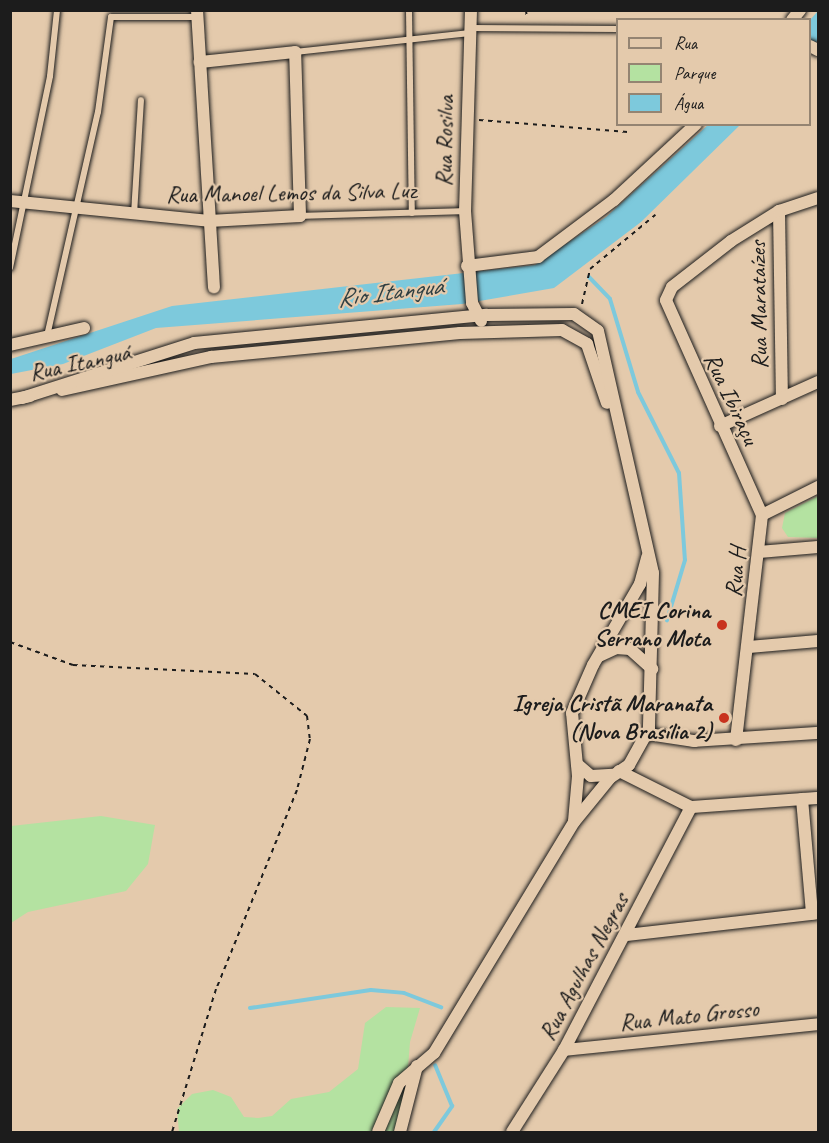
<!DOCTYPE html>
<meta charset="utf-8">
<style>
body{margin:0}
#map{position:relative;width:829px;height:1143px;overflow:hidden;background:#e4caac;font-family:Caveat,sans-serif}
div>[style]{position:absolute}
.green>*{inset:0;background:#b4e2a1}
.water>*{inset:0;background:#7dc9dc}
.stream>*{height:4px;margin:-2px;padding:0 2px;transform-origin:2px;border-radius:2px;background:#7dc9dc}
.path>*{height:2px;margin-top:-1px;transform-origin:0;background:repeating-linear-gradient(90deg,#1c1c1c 0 4.5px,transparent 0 9px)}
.roads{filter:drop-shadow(0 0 2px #1c1c1c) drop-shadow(0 0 2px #1c1c1c)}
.lane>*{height:6px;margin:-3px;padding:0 3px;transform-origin:3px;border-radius:3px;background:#e4caac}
.street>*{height:12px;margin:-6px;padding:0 6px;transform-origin:6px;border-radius:6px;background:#e4caac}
.dots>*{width:16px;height:16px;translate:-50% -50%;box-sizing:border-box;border:3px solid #e4caac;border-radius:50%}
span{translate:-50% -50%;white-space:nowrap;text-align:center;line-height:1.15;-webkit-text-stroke:4.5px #e4caac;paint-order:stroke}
.street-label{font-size:24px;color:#1c1c1c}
.poi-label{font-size:24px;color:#1c1c1c;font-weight:700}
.right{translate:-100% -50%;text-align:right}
.water-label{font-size:26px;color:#2f3f42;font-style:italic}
.frame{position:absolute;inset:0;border:12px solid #1c1c1c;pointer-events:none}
.legend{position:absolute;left:616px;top:18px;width:195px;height:108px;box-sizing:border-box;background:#e4caac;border:2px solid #948472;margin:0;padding:8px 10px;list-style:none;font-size:18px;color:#1c1c1c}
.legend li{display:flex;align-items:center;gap:12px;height:30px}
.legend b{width:30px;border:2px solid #948472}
</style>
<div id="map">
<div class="green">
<i style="clip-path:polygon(818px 496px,818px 538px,788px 537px,782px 528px,785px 513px)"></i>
<i style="clip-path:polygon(101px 816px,155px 825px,148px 864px,126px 891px,28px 912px,11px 923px,11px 826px)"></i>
<i style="clip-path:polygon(386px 1007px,420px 1008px,410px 1042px,403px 1132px,179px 1132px,177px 1109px,192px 1094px,213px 1090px,231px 1097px,244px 1117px,258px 1118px,272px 1116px,291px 1099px,329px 1092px,358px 1069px,365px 1023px)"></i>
</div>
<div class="water">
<i style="clip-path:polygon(818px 11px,818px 40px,810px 49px,810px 20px)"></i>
<i style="clip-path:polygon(708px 125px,740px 125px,641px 222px,554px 288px,462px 304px,156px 328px,63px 364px,11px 374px,11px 359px,172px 306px,535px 265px,606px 217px)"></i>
</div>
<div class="stream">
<i style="left:589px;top:277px;width:30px;rotate:46deg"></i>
<i style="left:610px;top:299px;width:97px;rotate:73.2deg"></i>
<i style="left:638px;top:392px;width:91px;rotate:63.2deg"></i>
<i style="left:679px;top:473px;width:87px;rotate:86.1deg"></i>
<i style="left:685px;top:560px;width:63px;rotate:106.7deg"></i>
<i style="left:250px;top:1008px;width:122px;rotate:-8.5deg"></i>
<i style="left:371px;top:990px;width:33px;rotate:5deg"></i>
<i style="left:404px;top:993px;width:40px;rotate:21deg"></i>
<i style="left:434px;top:1132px;width:32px;rotate:-55deg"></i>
<i style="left:452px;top:1106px;width:44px;rotate:-112.5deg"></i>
</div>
<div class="path">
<i style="left:526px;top:10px;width:9px;rotate:84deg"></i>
<i style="left:479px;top:120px;width:149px;rotate:4.6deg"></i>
<i style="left:582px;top:304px;width:36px;rotate:-77deg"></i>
<i style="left:590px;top:269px;width:85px;rotate:-39.7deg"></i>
<i style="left:10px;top:642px;width:67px;rotate:20.1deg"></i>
<i style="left:73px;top:665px;width:182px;rotate:2.8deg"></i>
<i style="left:255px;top:674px;width:67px;rotate:38.9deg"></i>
<i style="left:307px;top:716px;width:23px;rotate:83deg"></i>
<i style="left:310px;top:739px;width:53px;rotate:104.3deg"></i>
<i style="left:297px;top:790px;width:215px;rotate:112.1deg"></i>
<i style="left:216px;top:989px;width:150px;rotate:107.1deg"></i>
</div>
<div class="roads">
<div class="lane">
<i style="left:409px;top:10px;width:203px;rotate:89.2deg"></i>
<i style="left:471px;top:28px;width:147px;rotate:0.4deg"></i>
<i style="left:295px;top:52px;width:176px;rotate:-6.2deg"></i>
<i style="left:134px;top:214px;width:114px;rotate:-86.5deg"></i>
<i style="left:300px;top:216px;width:165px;rotate:-1.7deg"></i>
<i style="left:10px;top:268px;width:196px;rotate:-78.2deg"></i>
<i style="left:50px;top:76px;width:66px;rotate:-83.9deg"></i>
<i style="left:47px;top:336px;width:230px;rotate:-77.2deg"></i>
<i style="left:98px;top:112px;width:96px;rotate:-82.2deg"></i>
<i style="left:111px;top:17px;width:86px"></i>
</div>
<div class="street">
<i style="left:197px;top:10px;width:278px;rotate:86.5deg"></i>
<i style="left:471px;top:10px;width:201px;rotate:91.7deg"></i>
<i style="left:465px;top:211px;width:92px;rotate:85.6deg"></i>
<i style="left:472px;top:303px;width:20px;rotate:63deg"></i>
<i style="left:792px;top:20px;width:13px;rotate:-51deg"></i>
<i style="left:810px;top:46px;width:9px;rotate:27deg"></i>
<i style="left:10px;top:201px;width:200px;rotate:5.7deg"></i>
<i style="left:209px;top:221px;width:91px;rotate:-3.1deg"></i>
<i style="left:300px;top:216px;width:164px;rotate:-91.7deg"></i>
<i style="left:295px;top:52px;width:96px;rotate:174deg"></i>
<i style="left:779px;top:211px;width:188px;rotate:89.1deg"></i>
<i style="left:467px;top:266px;width:72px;rotate:-7.2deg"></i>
<i style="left:538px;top:257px;width:95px;rotate:-36.9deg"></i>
<i style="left:614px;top:200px;width:112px;rotate:-42.8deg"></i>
<i style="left:10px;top:345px;width:76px;rotate:-12.9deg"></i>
<i style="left:62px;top:390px;width:153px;rotate:-12.5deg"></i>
<i style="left:211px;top:357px;width:250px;rotate:-5.5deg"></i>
<i style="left:460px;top:333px;width:102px;rotate:-1.7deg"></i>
<i style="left:562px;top:330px;width:29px;rotate:29deg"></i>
<i style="left:587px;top:344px;width:62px;rotate:71.3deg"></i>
<i style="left:22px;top:398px;width:181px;rotate:-17.7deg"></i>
<i style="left:194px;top:343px;width:294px;rotate:-5.5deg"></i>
<i style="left:487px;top:315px;width:87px;rotate:-0.7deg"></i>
<i style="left:574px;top:314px;width:29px;rotate:35deg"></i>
<i style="left:598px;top:331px;width:248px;rotate:77.2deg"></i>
<i style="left:653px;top:573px;width:156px;rotate:91.5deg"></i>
<i style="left:649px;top:729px;width:41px;rotate:119.1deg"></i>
<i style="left:629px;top:765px;width:23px;rotate:146deg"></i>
<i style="left:610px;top:778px;width:57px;rotate:129.3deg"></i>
<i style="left:574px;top:822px;width:270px;rotate:121.2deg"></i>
<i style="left:434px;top:1053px;width:46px;rotate:139.4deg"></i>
<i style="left:399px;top:1083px;width:53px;rotate:113.2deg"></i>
<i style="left:10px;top:400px;width:20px;rotate:-11deg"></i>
<i style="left:720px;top:426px;width:107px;rotate:-24.2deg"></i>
<i style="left:762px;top:515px;width:63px;rotate:-26.6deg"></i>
<i style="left:759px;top:552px;width:59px;rotate:-4.8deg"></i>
<i style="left:749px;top:647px;width:69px;rotate:-5deg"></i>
<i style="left:599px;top:656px;width:19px;rotate:-25deg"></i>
<i style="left:616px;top:648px;width:14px;rotate:4deg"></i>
<i style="left:630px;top:649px;width:30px;rotate:42deg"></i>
<i style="left:648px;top:734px;width:47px;rotate:8.7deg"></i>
<i style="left:694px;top:741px;width:124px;rotate:-3.7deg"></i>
<i style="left:736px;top:740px;width:226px;rotate:-83.4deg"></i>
<i style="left:762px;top:515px;width:235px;rotate:-114.1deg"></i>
<i style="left:666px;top:300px;width:14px;rotate:-65deg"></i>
<i style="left:672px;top:287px;width:75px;rotate:-37.9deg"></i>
<i style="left:731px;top:241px;width:57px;rotate:-32deg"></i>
<i style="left:779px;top:211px;width:41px;rotate:-18.4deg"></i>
<i style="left:577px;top:764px;width:18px;rotate:41deg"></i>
<i style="left:591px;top:776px;width:22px;rotate:-3deg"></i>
<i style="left:619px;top:771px;width:80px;rotate:26.6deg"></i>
<i style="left:802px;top:799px;width:115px;rotate:85deg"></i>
<i style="left:574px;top:821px;width:45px;rotate:-84.9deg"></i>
<i style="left:578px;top:776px;width:63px;rotate:-95.4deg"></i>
<i style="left:572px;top:713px;width:52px;rotate:-66.4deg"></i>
<i style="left:593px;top:665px;width:94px;rotate:-59.9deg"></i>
<i style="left:640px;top:584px;width:28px;rotate:-75deg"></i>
<i style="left:626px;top:935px;width:193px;rotate:-6.5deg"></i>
<i style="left:564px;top:1050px;width:255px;rotate:-5.8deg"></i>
<i style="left:400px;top:1132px;width:68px;rotate:-75.6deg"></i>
<i style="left:512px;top:1132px;width:97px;rotate:-57.6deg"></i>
<i style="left:564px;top:1050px;width:274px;rotate:-62.4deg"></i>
<i style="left:691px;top:807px;width:127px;rotate:-4.1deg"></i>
</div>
</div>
<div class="dots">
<i style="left:722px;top:625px;background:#c8321e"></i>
<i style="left:724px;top:718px;background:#c8321e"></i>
</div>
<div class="street-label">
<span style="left:445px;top:141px;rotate:-89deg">Rua Rosilva</span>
<span style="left:291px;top:193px;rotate:-1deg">Rua Manoel Lemos da Silva Luz</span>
<span style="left:759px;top:305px;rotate:-91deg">Rua Marataízes</span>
<span style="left:80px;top:363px;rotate:-12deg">Rua Itanguá</span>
<span style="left:731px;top:399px;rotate:65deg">Rua Ibiraçu</span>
<span style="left:736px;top:572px;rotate:-84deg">Rua H</span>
<span style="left:584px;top:967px;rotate:-62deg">Rua Agulhas Negras</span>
<span style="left:689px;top:1016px;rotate:-6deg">Rua Mato Grosso</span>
</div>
<div class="poi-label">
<span class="right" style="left:710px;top:625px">CMEI Corina<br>Serrano Mota</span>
<span class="right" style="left:712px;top:718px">Igreja Cristã Maranata<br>(Nova Brasília 2)</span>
</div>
<div class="water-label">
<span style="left:390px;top:292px;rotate:-7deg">Rio Itanguá</span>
</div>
<div class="frame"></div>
<ul class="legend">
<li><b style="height:8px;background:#e4caac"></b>Rua</li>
<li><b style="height:16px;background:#b4e2a1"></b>Parque</li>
<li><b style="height:16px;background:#7dc9dc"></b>Água</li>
</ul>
</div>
